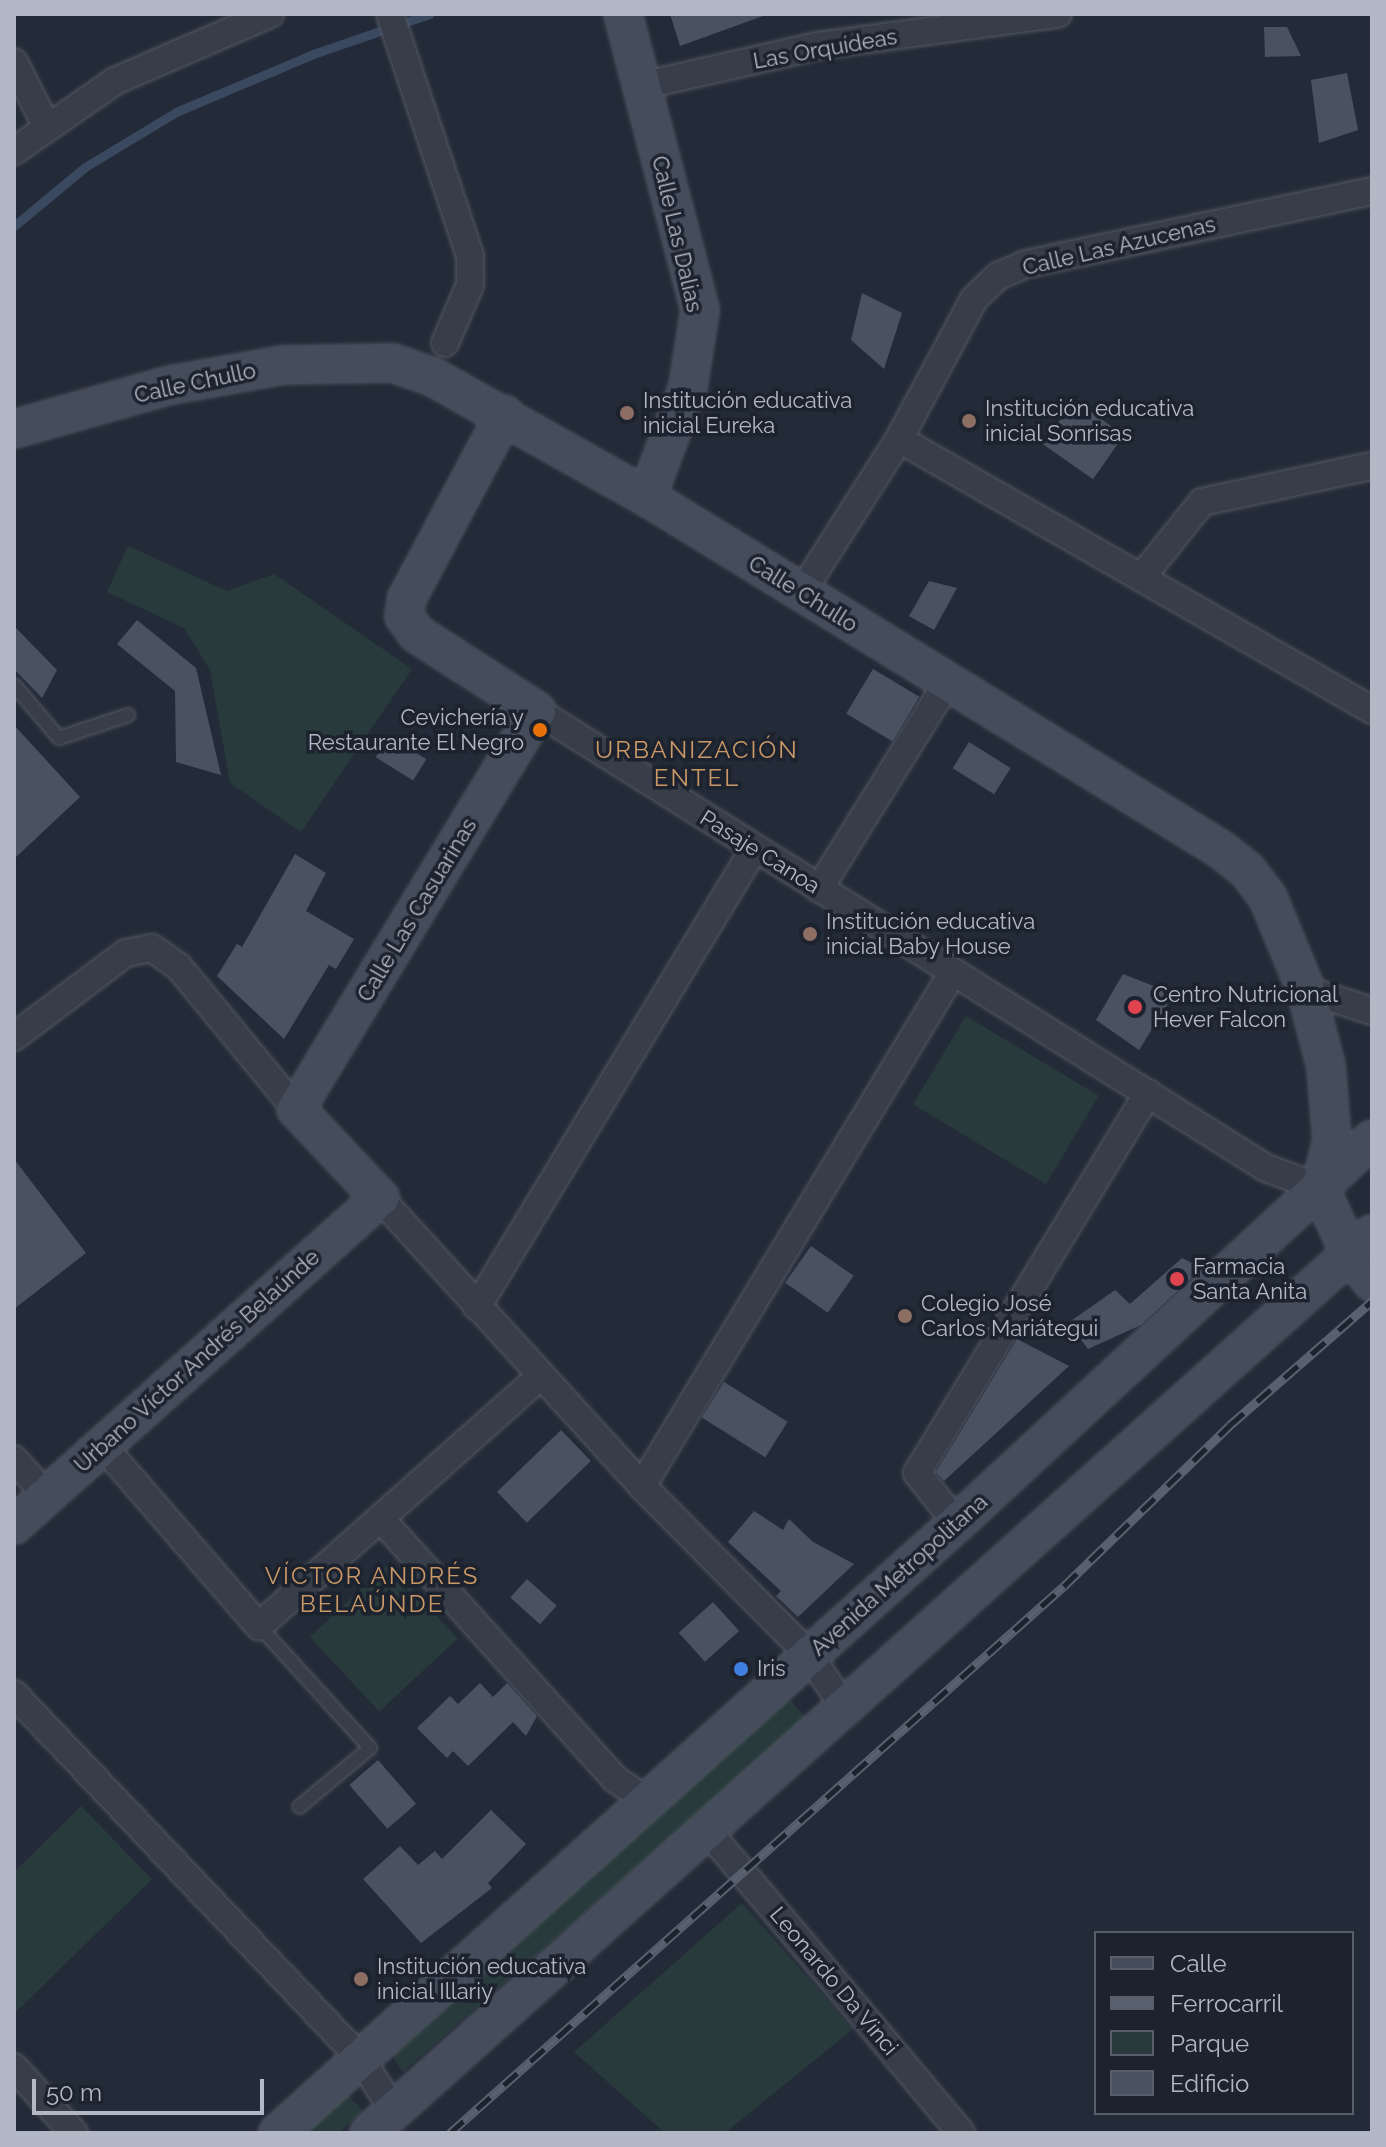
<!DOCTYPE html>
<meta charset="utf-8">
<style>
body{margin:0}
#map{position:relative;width:1386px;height:2147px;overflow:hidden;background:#242b38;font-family:Raleway,sans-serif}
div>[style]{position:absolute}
.green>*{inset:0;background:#283a3c;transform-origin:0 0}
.stream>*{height:9px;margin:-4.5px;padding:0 4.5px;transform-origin:4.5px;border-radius:4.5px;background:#3a4860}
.building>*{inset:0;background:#4a5262;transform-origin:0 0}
.roads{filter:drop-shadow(0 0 2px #525864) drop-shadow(0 0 2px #525864)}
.lane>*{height:12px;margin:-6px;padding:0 6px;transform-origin:6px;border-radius:6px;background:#373d49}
.street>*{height:26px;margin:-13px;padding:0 13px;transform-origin:13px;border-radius:13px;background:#373d49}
.secondary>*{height:36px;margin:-18px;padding:0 18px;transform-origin:18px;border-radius:18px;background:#454c5c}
.rail>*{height:9px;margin-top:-4.5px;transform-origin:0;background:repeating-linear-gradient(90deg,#1c232e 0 18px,#596170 0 36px);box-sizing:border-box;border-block:2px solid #596170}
.dots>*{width:22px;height:22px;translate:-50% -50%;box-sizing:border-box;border:4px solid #1c232e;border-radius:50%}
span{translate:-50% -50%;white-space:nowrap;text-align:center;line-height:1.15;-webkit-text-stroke:7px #1c232e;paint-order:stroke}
.street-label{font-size:22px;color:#b2b8c5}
.poi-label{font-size:22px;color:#b2b8c5}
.left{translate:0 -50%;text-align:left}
.right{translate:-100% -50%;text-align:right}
.neighbourhood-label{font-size:24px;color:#cb9867;letter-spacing:2px}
.frame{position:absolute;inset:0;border:16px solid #b2b8c5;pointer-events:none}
.legend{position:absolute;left:1094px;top:1931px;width:260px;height:184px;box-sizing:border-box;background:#1c232e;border:2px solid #585f6a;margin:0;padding:10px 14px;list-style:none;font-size:24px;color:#b2b8c5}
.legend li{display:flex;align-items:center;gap:16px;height:40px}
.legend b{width:40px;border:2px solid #585f6a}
.scale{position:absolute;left:32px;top:2079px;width:232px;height:36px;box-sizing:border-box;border:4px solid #b2b8c5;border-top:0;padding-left:10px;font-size:24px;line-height:28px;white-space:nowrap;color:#b2b8c5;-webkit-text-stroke:6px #1c232e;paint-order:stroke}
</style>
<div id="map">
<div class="green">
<i style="clip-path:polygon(128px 546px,227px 591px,274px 574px,412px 669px,301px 832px,230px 783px,210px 670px,184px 628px,107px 592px)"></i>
<i style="left:966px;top:1016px;width:155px;height:103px;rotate:31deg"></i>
<i style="left:388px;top:1564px;width:102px;height:107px;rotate:47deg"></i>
<i style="clip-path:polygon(787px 1697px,807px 1718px,403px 2072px,392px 2056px)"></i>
<i style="clip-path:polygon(81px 1806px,152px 1879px,14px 2014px,14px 1872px)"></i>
<i style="clip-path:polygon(742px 1903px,853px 2029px,725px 2133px,665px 2133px,574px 2052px)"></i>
<i style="clip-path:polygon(347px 2094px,363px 2111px,339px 2133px,305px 2133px)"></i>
</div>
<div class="stream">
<i style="left:14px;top:226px;width:92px;rotate:-39.7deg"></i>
<i style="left:85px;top:167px;width:106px;rotate:-31.1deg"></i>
<i style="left:176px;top:112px;width:152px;rotate:-22.9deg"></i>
<i style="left:316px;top:53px;width:120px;rotate:-19deg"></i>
</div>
<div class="building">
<i style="clip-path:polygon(670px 14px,763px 14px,763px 16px,680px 46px)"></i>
<i style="clip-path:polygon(1264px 27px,1287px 27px,1301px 56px,1265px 57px)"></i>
<i style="clip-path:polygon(1347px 73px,1358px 130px,1319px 143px,1311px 80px)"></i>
<i style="clip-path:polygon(862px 293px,902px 313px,884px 369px,851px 340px)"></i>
<i style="left:1074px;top:400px;width:61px;height:54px;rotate:35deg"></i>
<i style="clip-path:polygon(929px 581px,957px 588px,934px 630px,909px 616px)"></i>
<i style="clip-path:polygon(137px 620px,196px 668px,221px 775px,176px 762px,175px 691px,117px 644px)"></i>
<i style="clip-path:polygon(14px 626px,57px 670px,42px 698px,14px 669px)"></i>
<i style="left:873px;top:669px;width:54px;height:52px;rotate:31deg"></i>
<i style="clip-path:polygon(14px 725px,80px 797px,14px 859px)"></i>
<i style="left:389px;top:736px;width:44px;height:25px;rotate:32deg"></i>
<i style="left:969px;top:742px;width:49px;height:31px;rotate:32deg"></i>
<i style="clip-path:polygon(295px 854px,326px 873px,306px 911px,354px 939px,336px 969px,329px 965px,284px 1039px,217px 976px,237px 944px,242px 947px)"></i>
<i style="clip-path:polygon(1123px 974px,1174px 994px,1139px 1050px,1096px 1020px)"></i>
<i style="clip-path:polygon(14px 1159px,86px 1253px,14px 1309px)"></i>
<i style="left:811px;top:1246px;width:52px;height:45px;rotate:35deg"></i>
<i style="clip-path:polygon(1182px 1258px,1202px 1268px,1141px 1325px,1088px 1349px,1068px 1323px,1115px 1290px,1130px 1304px)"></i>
<i style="clip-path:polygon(1017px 1339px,1069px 1366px,944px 1481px,936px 1472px)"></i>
<i style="left:724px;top:1382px;width:75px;height:42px;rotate:32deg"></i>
<i style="left:561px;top:1430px;width:43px;height:89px;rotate:46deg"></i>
<i style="clip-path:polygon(754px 1511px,783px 1530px,789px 1519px,813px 1542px,854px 1564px,798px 1617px,776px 1596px,781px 1591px,728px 1542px)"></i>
<i style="left:527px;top:1579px;width:40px;height:25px;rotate:42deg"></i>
<i style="left:713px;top:1602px;width:39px;height:46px;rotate:48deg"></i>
<i style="clip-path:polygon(480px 1683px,493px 1697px,507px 1683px,537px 1716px,526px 1736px,513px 1722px,468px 1766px,453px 1751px,447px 1758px,417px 1728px,450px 1696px,458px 1704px)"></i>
<i style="left:378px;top:1760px;width:58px;height:38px;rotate:49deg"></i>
<i style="clip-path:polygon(491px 1810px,526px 1844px,488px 1883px,492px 1888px,421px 1943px,363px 1879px,400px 1846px,418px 1865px,435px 1851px,442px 1859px)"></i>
</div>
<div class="roads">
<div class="lane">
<i style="left:14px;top:685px;width:70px;rotate:49.7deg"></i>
<i style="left:59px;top:738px;width:73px;rotate:-18.4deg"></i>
<i style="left:259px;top:1626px;width:165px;rotate:47.7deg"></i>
<i style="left:370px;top:1748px;width:92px;rotate:140.3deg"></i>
</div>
<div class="street">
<i style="left:390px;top:14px;width:255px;rotate:71.7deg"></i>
<i style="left:470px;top:256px;width:29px;rotate:90deg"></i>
<i style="left:470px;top:285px;width:63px;rotate:113.3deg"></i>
<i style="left:14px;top:62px;width:71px;rotate:63.1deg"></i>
<i style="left:641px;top:86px;width:180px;rotate:-12.8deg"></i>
<i style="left:817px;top:46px;width:243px;rotate:-7.6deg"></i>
<i style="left:14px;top:151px;width:123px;rotate:-34.7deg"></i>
<i style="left:115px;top:81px;width:169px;rotate:-23.4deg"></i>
<i style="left:899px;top:439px;width:545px;rotate:29.81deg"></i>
<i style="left:1141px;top:578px;width:97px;rotate:-51.2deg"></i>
<i style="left:1202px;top:502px;width:174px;rotate:-12deg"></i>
<i style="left:801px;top:593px;width:183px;rotate:-57.5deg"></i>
<i style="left:899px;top:439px;width:159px;rotate:-61.8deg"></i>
<i style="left:974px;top:299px;width:33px;rotate:-44deg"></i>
<i style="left:998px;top:276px;width:30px;rotate:-23deg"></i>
<i style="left:1026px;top:264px;width:354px;rotate:-11.9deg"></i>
<i style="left:537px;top:711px;width:860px;rotate:32.08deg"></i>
<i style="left:1266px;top:1168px;width:58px;rotate:20.3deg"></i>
<i style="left:819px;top:889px;width:243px;rotate:-58.1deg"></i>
<i style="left:1306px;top:990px;width:69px;rotate:17.7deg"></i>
<i style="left:14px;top:1037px;width:140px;rotate:-36.9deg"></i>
<i style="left:126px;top:953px;width:26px;rotate:-11deg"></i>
<i style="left:152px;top:948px;width:32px;rotate:35deg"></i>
<i style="left:178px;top:966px;width:185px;rotate:50.5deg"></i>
<i style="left:380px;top:1198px;width:389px;rotate:47.7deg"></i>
<i style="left:642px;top:1486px;width:239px;rotate:45.3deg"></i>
<i style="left:810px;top:1656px;width:61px;rotate:56.3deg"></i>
<i style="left:477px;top:1307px;width:535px;rotate:-58.83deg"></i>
<i style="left:102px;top:1445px;width:240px;rotate:49.1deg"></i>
<i style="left:259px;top:1626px;width:377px;rotate:-41.6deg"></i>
<i style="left:14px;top:1459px;width:50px;rotate:48.3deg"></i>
<i style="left:642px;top:1486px;width:601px;rotate:-58.82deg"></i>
<i style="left:381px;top:1519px;width:350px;rotate:48deg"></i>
<i style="left:615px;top:1779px;width:40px;rotate:34deg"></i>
<i style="left:957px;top:1523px;width:64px;rotate:-128.7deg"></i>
<i style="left:917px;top:1473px;width:445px;rotate:-58.7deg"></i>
<i style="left:14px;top:1694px;width:504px;rotate:46.45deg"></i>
<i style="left:361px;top:2059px;width:62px;rotate:57.6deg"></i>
<i style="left:707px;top:1830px;width:395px;rotate:50deg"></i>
<i style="left:14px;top:2067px;width:89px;rotate:47.7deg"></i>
</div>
<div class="secondary">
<i style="left:623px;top:14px;width:306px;rotate:75.4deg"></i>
<i style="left:700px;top:310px;width:78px;rotate:98.9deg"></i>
<i style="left:688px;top:387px;width:117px;rotate:110.4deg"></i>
<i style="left:14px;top:429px;width:163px;rotate:-15.7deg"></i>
<i style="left:171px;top:385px;width:114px;rotate:-10.1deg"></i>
<i style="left:283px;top:365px;width:110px;rotate:-1deg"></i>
<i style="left:393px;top:363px;width:42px;rotate:19.3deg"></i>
<i style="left:433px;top:377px;width:245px;rotate:29.3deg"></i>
<i style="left:647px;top:497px;width:672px;rotate:31.56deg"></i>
<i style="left:1220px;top:849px;width:34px;rotate:38deg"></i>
<i style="left:1247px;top:870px;width:35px;rotate:53deg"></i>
<i style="left:1268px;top:898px;width:100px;rotate:67.6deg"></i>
<i style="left:1306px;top:990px;width:79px;rotate:75.3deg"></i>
<i style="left:1326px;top:1066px;width:75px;rotate:85.4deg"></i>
<i style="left:1332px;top:1141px;width:49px;rotate:104.3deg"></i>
<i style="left:1320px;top:1188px;width:72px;rotate:65.6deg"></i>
<i style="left:1350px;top:1254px;width:36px;rotate:52deg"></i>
<i style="left:14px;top:1525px;width:491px;rotate:-41.8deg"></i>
<i style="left:380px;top:1198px;width:122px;rotate:-133.3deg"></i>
<i style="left:296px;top:1109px;width:465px;rotate:-58.8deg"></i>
<i style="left:537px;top:711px;width:143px;rotate:-147.3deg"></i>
<i style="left:417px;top:634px;width:22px;rotate:-126deg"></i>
<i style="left:404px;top:616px;width:18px;rotate:-81deg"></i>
<i style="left:407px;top:598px;width:208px;rotate:-62deg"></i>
<i style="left:278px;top:2133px;width:913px;rotate:-41.94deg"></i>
<i style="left:957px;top:1523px;width:565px;rotate:-42.78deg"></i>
<i style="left:369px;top:2133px;width:1347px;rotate:-41.87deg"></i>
</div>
</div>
<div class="rail">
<i style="left:450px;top:2133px;width:822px;rotate:-41.7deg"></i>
<i style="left:1064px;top:1586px;width:231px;rotate:-44.1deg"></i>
<i style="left:1230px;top:1425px;width:189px;rotate:-41.1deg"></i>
</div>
<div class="dots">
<i style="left:627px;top:413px;background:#8d6e63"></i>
<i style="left:969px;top:421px;background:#8d6e63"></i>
<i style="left:540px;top:730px;background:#e8710a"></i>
<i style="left:810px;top:934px;background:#8d6e63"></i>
<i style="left:1135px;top:1007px;background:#e0444e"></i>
<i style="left:1177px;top:1279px;background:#e0444e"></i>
<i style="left:905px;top:1316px;background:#8d6e63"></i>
<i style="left:741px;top:1669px;background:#3f7fe0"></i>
<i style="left:361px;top:1979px;background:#8d6e63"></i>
</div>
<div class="street-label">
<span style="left:825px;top:49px;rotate:-10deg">Las Orquídeas</span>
<span style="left:677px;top:234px;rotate:77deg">Calle Las Dalias</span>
<span style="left:1119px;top:246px;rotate:-13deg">Calle Las Azucenas</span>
<span style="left:195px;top:383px;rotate:-12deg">Calle Chullo</span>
<span style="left:803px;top:594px;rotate:32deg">Calle Chullo</span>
<span style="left:760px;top:852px;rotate:32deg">Pasaje Canoa</span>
<span style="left:417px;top:910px;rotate:-59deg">Calle Las Casuarinas</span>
<span style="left:197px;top:1361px;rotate:-42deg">Urbano Víctor Andrés Belaúnde</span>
<span style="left:899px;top:1575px;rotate:-42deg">Avenida Metropolitana</span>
<span style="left:834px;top:1981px;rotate:50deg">Leonardo Da Vinci</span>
</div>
<div class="poi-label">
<span class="left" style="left:643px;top:413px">Institución educativa<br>inicial Eureka</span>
<span class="left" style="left:985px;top:421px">Institución educativa<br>inicial Sonrisas</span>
<span class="right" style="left:524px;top:730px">Cevichería y<br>Restaurante El Negro</span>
<span class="left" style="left:826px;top:934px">Institución educativa<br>inicial Baby House</span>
<span class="left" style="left:1153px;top:1007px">Centro Nutricional<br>Hever Falcon</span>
<span class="left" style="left:1193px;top:1279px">Farmacia<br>Santa Anita</span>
<span class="left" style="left:921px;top:1316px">Colegio José<br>Carlos Mariátegui</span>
<span class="left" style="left:757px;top:1669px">Iris</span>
<span class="left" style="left:377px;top:1979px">Institución educativa<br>inicial Illariy</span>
</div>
<div class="neighbourhood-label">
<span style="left:697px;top:764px">URBANIZACIÓN<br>ENTEL</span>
<span style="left:372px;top:1590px">VÍCTOR ANDRÉS<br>BELAÚNDE</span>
</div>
<div class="frame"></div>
<ul class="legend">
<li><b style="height:10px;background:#454c5c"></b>Calle</li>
<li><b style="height:10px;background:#596170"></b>Ferrocarril</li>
<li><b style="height:22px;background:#283a3c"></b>Parque</li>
<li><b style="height:22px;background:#4a5262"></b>Edificio</li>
</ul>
<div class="scale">50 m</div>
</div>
